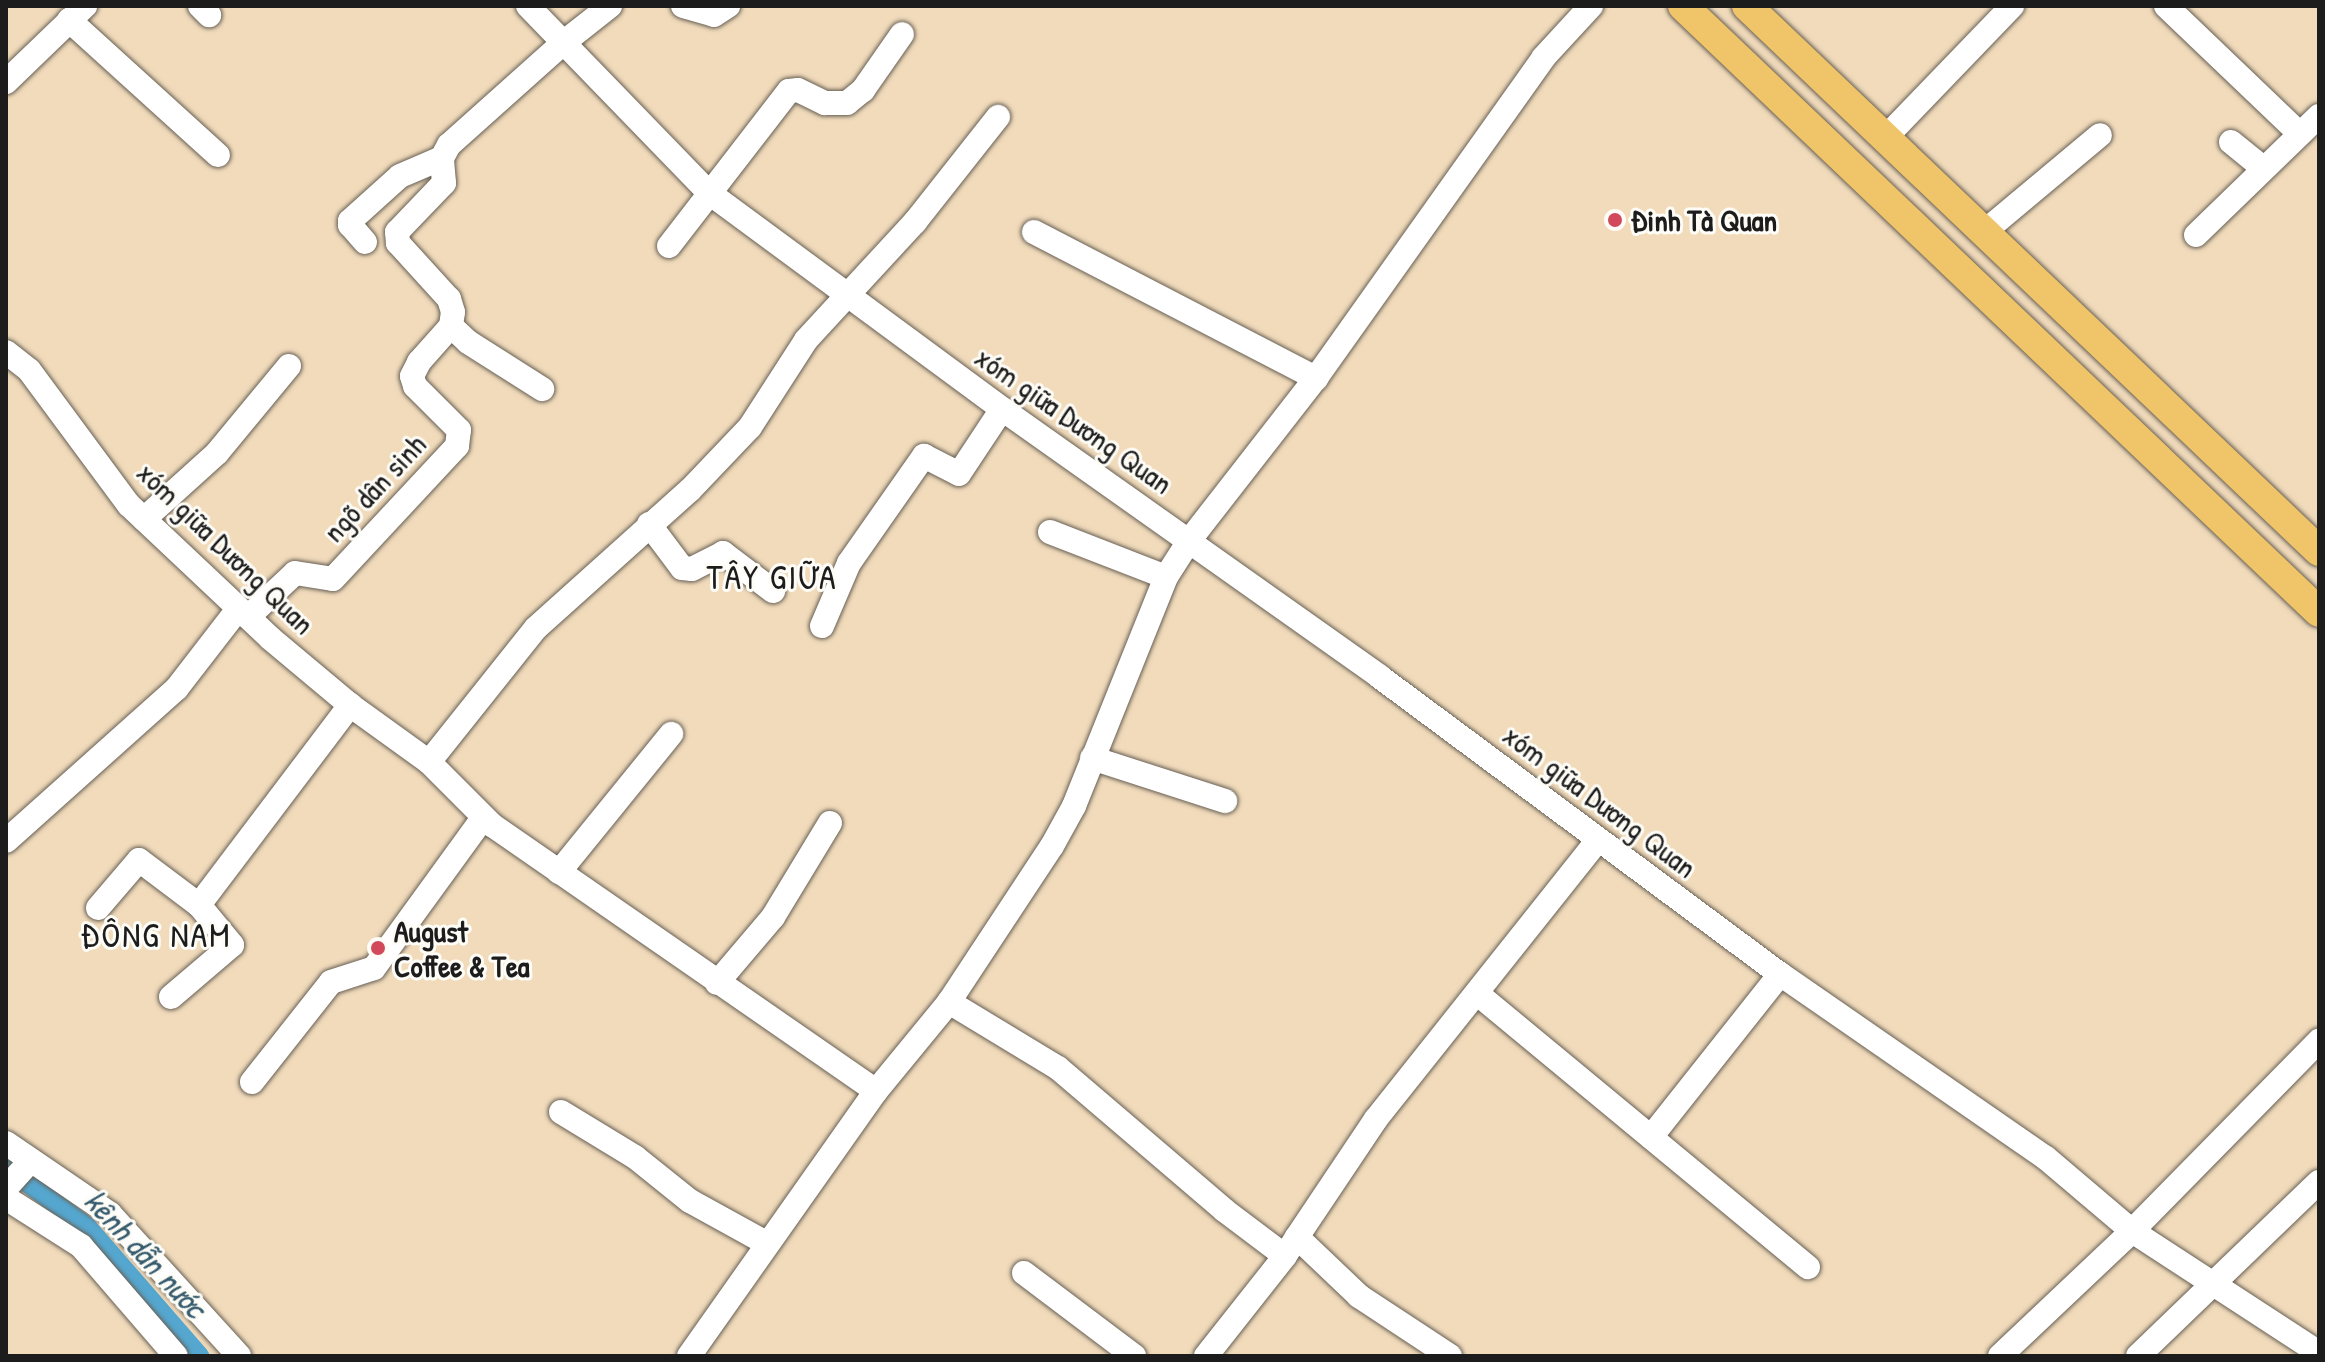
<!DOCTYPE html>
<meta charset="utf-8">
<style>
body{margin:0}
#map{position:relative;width:2325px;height:1362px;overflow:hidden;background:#f1dbbb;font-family:"Patrick Hand",sans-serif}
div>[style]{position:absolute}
.canal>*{height:20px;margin:-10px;padding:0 10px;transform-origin:10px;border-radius:10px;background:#55a7d0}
.roads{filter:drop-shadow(0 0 2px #675f54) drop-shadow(0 0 2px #675f54)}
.minor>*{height:24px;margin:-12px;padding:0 12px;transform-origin:12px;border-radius:12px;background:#fff}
.major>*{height:30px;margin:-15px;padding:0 15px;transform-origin:15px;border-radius:15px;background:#f0c469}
.dots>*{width:22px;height:22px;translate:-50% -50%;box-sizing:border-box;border:4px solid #fdfcf7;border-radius:50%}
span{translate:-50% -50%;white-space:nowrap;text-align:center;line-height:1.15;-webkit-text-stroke:6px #fdfcf7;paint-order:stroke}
.poi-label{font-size:30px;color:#1c1c1c;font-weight:700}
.left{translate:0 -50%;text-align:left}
.street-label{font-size:30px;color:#1c1c1c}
.water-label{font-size:32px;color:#365b6d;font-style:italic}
.quarter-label{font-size:34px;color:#1c1c1c;letter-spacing:2px}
.frame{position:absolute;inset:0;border:8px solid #1c1c1c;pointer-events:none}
</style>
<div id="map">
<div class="canal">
<i style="left:6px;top:1167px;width:101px;rotate:36.5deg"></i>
<i style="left:87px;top:1227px;width:171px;rotate:49deg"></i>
</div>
<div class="roads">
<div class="minor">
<i style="left:200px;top:6px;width:13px;rotate:45deg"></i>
<i style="left:528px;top:6px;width:259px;rotate:45.9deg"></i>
<i style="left:708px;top:192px;width:365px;rotate:36.4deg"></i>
<i style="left:1002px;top:409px;width:463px;rotate:35.3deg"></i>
<i style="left:1380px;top:677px;width:498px;rotate:36.6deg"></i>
<i style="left:1780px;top:974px;width:323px;rotate:34.7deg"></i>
<i style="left:2046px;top:1158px;width:113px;rotate:40.3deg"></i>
<i style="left:2132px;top:1231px;width:223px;rotate:33.1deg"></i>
<i style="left:683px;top:6px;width:32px;rotate:16deg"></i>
<i style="left:714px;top:15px;width:17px;rotate:-33deg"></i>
<i style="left:2166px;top:6px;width:184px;rotate:43.7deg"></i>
<i style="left:69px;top:20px;width:201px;rotate:42.2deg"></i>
<i style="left:6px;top:82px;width:110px;rotate:-43.9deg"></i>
<i style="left:1886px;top:137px;width:182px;rotate:-46.1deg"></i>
<i style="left:2231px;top:142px;width:41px;rotate:39.1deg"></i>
<i style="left:1034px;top:232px;width:318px;rotate:27.4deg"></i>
<i style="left:1984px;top:232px;width:151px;rotate:-39.9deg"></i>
<i style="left:2196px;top:235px;width:171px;rotate:-44.1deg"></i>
<i style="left:365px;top:242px;width:23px;rotate:-131deg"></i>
<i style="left:350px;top:225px;width:4px;rotate:-90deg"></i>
<i style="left:350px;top:221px;width:67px;rotate:-42deg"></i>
<i style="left:400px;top:176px;width:46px;rotate:-23.2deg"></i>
<i style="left:669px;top:246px;width:196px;rotate:-52.3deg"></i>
<i style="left:789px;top:91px;width:9px;rotate:-6deg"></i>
<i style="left:798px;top:90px;width:30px;rotate:26deg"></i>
<i style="left:825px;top:103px;width:22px"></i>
<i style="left:847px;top:103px;width:21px;rotate:-39deg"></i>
<i style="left:863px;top:90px;width:68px;rotate:-55.1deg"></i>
<i style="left:451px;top:326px;width:23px;rotate:43deg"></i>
<i style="left:468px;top:342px;width:88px;rotate:32.4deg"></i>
<i style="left:6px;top:352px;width:29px;rotate:38deg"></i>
<i style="left:29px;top:370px;width:168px;rotate:53.5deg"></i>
<i style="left:129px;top:505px;width:194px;rotate:43.3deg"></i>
<i style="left:270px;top:638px;width:104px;rotate:39.9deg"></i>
<i style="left:350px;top:705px;width:97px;rotate:35.8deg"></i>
<i style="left:429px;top:762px;width:89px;rotate:45deg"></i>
<i style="left:492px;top:825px;width:467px;rotate:34.7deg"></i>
<i style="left:144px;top:519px;width:98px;rotate:-42.1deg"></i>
<i style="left:217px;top:453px;width:113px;rotate:-50.4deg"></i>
<i style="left:649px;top:524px;width:55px;rotate:53.1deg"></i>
<i style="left:682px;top:568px;width:10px;rotate:6deg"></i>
<i style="left:692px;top:569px;width:35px;rotate:-27deg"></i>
<i style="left:723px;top:553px;width:63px;rotate:37.2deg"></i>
<i style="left:1050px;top:532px;width:124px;rotate:21.2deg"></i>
<i style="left:248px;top:617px;width:64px;rotate:-43.1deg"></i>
<i style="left:295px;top:573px;width:38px;rotate:9deg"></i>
<i style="left:333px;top:579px;width:182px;rotate:-47deg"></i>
<i style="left:457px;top:446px;width:16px;rotate:-83deg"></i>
<i style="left:459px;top:430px;width:62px;rotate:-135deg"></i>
<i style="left:415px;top:386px;width:10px;rotate:-107deg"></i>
<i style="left:412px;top:376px;width:16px;rotate:-63deg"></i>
<i style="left:419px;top:362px;width:48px;rotate:-48.4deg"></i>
<i style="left:451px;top:326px;width:14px;rotate:-82deg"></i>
<i style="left:453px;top:312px;width:14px;rotate:-107deg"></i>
<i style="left:449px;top:299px;width:76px;rotate:-132.3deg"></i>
<i style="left:398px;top:243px;width:11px;rotate:-95deg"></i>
<i style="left:397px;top:232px;width:68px;rotate:-46.2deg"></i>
<i style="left:444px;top:183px;width:25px;rotate:-95deg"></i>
<i style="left:442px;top:158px;width:15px;rotate:-62deg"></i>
<i style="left:449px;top:145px;width:153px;rotate:-41.8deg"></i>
<i style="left:563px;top:43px;width:60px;rotate:-38.2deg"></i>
<i style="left:822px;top:626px;width:69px;rotate:-66.8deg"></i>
<i style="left:849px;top:563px;width:131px;rotate:-55deg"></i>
<i style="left:924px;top:456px;width:39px;rotate:27deg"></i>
<i style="left:959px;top:474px;width:78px;rotate:-56.5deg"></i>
<i style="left:1092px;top:758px;width:140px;rotate:17.9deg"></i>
<i style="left:429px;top:762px;width:171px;rotate:-51.4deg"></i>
<i style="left:536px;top:628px;width:207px;rotate:-41.9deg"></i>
<i style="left:690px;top:490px;width:87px;rotate:-46.4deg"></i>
<i style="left:750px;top:427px;width:103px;rotate:-57.2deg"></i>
<i style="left:806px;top:340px;width:161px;rotate:-47.3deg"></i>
<i style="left:915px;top:222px;width:134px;rotate:-51.7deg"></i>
<i style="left:6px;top:841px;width:229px;rotate:-41.8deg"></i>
<i style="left:177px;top:688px;width:100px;rotate:-52.3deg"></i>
<i style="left:559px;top:872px;width:178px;rotate:-50.9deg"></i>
<i style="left:98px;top:908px;width:63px;rotate:-49.5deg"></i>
<i style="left:139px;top:860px;width:75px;rotate:36.9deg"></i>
<i style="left:199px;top:905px;width:251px;rotate:-52.9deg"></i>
<i style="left:717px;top:983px;width:87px;rotate:-49.7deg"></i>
<i style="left:773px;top:917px;width:110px;rotate:-58.8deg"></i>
<i style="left:1479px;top:995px;width:427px;rotate:39.6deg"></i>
<i style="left:171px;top:997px;width:80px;rotate:-40.4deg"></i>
<i style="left:232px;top:945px;width:52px;rotate:-129.5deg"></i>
<i style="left:949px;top:1002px;width:127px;rotate:31.2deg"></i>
<i style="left:1058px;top:1068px;width:218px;rotate:40.5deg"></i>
<i style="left:1224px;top:1210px;width:76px;rotate:37deg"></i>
<i style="left:1285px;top:1256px;width:22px;rotate:-58deg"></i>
<i style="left:1297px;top:1237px;width:86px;rotate:43.6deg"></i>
<i style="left:1359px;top:1296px;width:109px;rotate:33.4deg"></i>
<i style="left:252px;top:1082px;width:127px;rotate:-51.7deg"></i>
<i style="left:331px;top:982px;width:45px;rotate:-18deg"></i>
<i style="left:374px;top:968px;width:185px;rotate:-54deg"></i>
<i style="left:561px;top:1112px;width:87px;rotate:31.3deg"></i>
<i style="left:635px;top:1157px;width:70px;rotate:38.7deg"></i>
<i style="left:690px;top:1201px;width:87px;rotate:28.9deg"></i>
<i style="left:1651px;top:1137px;width:208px;rotate:-51.6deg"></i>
<i style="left:6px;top:1143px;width:126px;rotate:34.3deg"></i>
<i style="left:110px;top:1214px;width:192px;rotate:47.7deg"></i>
<i style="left:6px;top:1188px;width:36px;rotate:-48deg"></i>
<i style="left:6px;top:1198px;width:89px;rotate:32.6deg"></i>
<i style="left:81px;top:1246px;width:145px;rotate:49.2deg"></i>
<i style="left:1297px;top:1237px;width:142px;rotate:-56.2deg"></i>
<i style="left:1376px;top:1119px;width:357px;rotate:-51.5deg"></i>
<i style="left:1024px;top:1273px;width:138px;rotate:37deg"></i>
<i style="left:689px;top:1356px;width:324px;rotate:-54.8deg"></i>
<i style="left:876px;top:1091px;width:115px;rotate:-50.6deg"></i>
<i style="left:949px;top:1002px;width:187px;rotate:-56.6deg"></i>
<i style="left:1052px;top:846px;width:46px;rotate:-61.2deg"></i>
<i style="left:1074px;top:806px;width:247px;rotate:-68.1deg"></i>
<i style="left:1166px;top:577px;width:43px;rotate:-57.4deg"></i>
<i style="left:1189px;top:541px;width:207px;rotate:-52.1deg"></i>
<i style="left:1316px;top:378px;width:392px;rotate:-54.6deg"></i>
<i style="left:1543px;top:58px;width:71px;rotate:-47.3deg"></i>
<i style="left:1206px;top:1356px;width:127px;rotate:-51.7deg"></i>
<i style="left:2000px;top:1356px;width:182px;rotate:-43.4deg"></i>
<i style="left:2132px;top:1231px;width:267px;rotate:-45.5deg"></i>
<i style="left:2138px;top:1356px;width:251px;rotate:-43.9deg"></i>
</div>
<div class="major">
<i style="left:1683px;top:6px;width:878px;rotate:43.62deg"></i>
<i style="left:1747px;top:6px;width:790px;rotate:43.62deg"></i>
</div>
</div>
<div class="dots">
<i style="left:1615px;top:220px;background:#d1495b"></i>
<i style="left:378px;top:948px;background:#d1495b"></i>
</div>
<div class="poi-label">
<span class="left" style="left:1631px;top:220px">Đinh Tà Quan</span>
<span class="left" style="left:394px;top:948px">August<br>Coffee &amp; Tea</span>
</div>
<div class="street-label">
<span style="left:1074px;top:420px;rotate:35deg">xóm giữa Dương Quan</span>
<span style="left:374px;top:488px;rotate:-47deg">ngõ dân sinh</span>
<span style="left:226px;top:548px;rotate:44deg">xóm giữa Dương Quan</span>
<span style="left:1600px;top:801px;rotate:37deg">xóm giữa Dương Quan</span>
</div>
<div class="water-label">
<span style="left:145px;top:1254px;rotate:47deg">kênh dẫn nước</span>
</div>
<div class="quarter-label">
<span style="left:772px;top:578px">TÂY GIỮA</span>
<span style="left:156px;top:936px">ĐÔNG NAM</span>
</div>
<div class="frame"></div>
</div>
